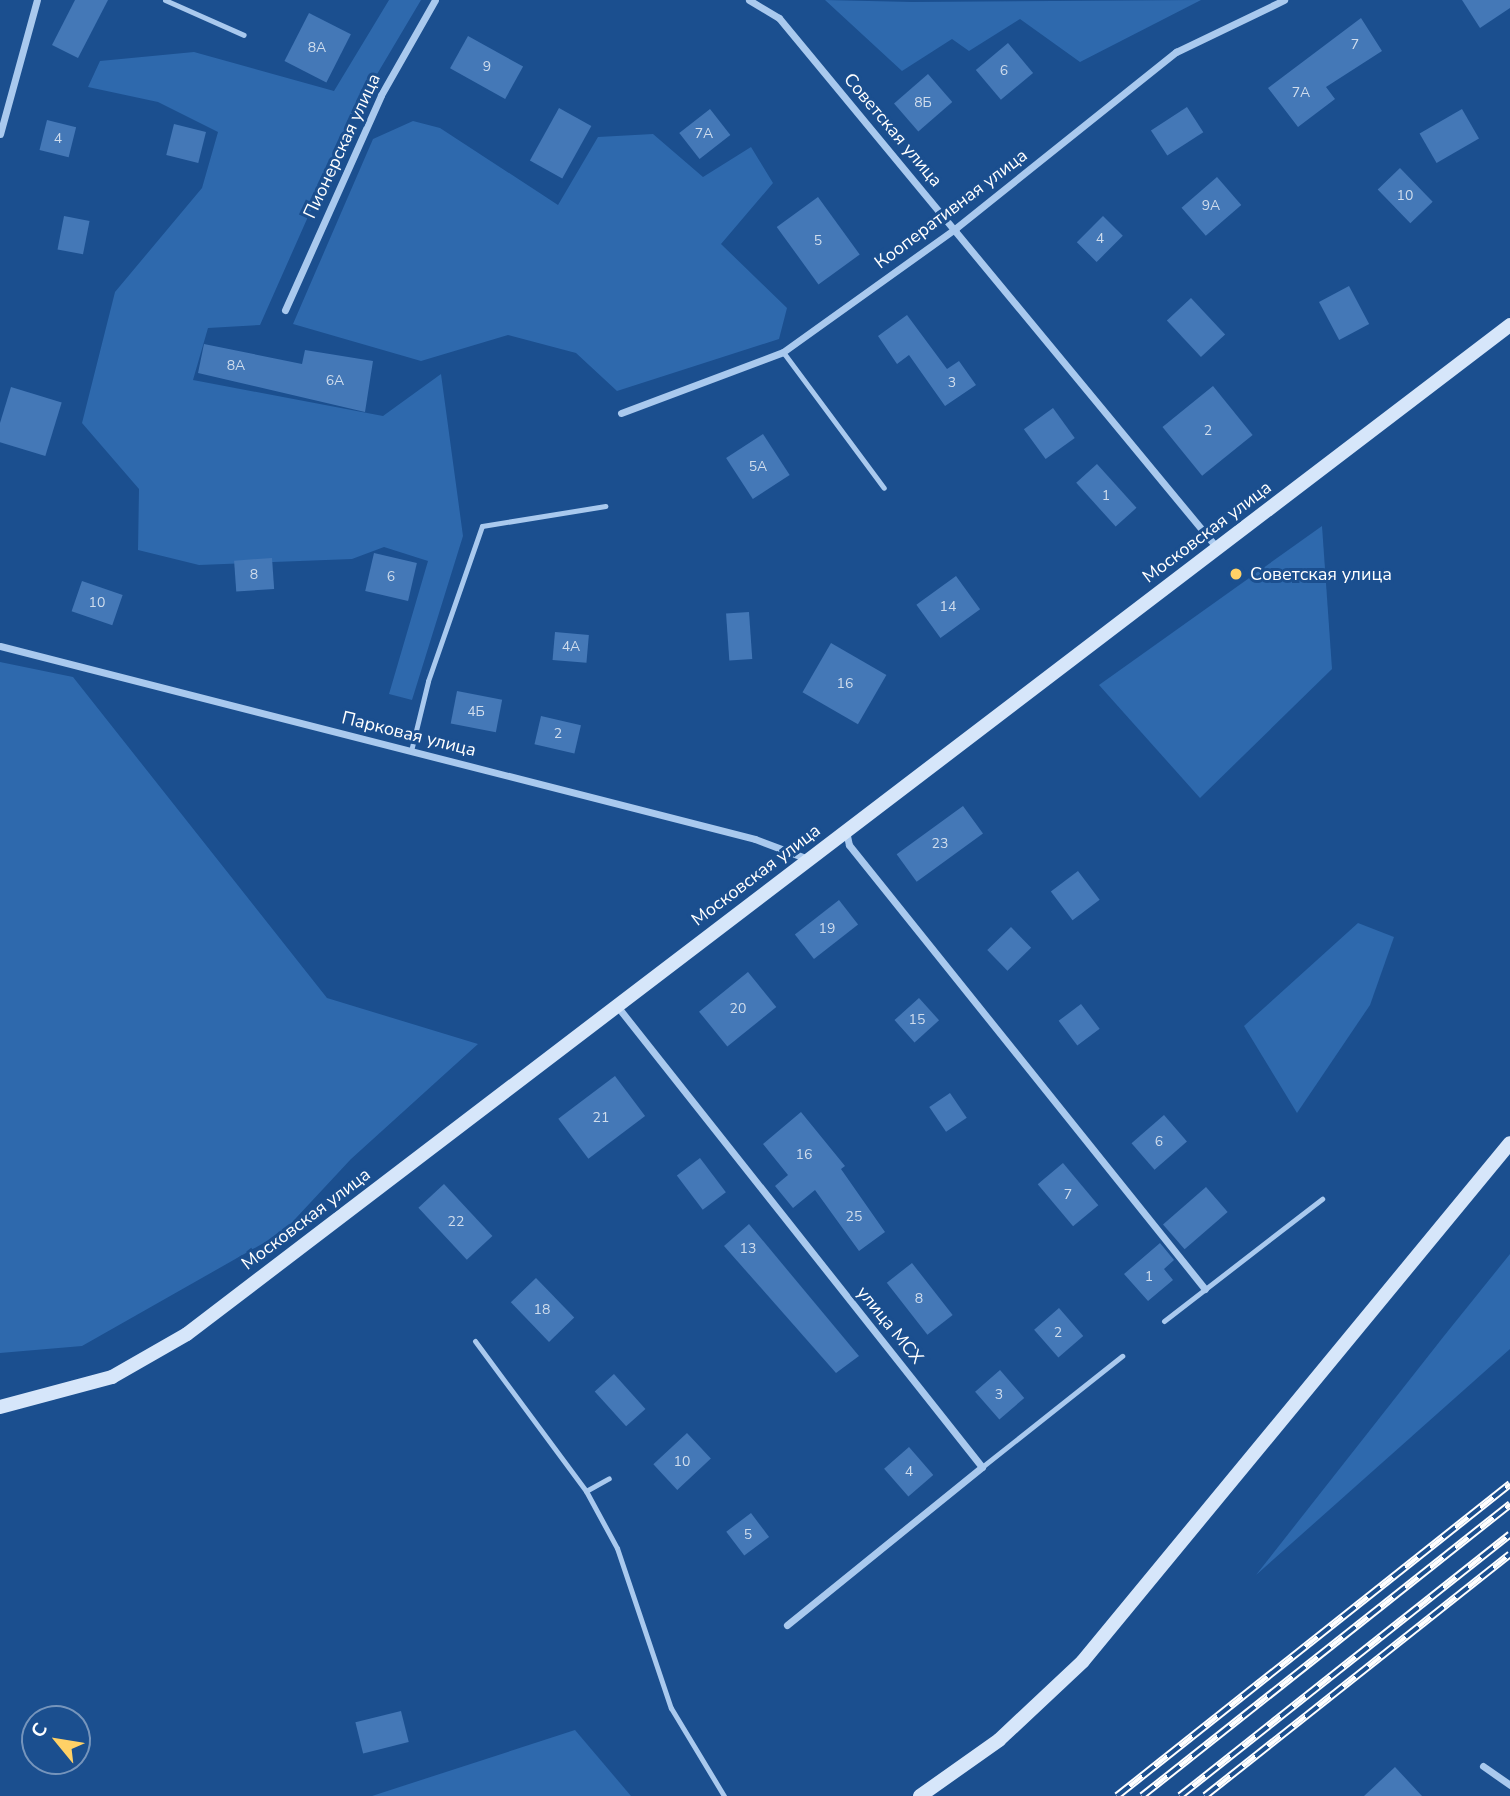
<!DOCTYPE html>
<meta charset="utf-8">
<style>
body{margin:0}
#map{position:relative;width:1510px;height:1796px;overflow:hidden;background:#1b4f8f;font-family:"Nunito Sans",sans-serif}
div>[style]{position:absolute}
.green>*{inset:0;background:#2e69ad}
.building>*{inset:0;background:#4478b7;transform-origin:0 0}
.lane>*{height:5px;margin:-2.5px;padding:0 2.5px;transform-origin:2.5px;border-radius:2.5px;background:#a9c9ee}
.street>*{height:7px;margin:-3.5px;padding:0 3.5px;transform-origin:3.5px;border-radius:3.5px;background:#a9c9ee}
.secondary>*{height:14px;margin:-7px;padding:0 7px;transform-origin:7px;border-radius:7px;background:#d6e6fa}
.rail>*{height:8px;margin-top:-4px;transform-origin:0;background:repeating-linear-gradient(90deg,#1b4f8f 0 16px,#fff 0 32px);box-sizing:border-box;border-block:2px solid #fff}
.dots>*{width:19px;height:19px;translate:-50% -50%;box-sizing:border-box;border:4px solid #1b4f8f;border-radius:50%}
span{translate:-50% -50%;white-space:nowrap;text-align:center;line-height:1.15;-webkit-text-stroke:6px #1b4f8f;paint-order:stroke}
.number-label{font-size:14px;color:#d0dded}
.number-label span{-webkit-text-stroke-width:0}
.street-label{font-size:18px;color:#fff}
.poi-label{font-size:18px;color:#fff}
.left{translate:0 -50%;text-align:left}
.north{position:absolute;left:21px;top:1705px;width:70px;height:70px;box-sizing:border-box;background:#1b4f8f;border:2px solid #7695bc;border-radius:50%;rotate:300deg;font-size:19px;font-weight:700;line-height:28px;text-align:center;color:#fff}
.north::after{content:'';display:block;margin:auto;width:24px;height:32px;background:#ffd166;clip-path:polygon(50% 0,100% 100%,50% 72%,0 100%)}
</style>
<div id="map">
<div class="green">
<i style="clip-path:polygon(389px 0,421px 0,354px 113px,260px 325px,208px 328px,193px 380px,383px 416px,441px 374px,463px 536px,412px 700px,389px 694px,428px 561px,384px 547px,352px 559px,199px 565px,138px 550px,139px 489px,82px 423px,115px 292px,202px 188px,218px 132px,158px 102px,88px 87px,100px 61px,194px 52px,334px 91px)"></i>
<i style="clip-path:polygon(825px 0,912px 2px,1201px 0,1080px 62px,1020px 19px,969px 51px,952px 39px,902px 71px)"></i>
<i style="clip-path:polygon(413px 121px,440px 128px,558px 205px,598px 137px,653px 134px,703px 177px,751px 147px,773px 183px,721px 244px,787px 308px,779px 339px,617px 391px,576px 353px,508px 335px,421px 361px,293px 324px,373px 139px)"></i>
<i style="clip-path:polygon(1322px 526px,1332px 669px,1200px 798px,1099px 685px)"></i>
<i style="clip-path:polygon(0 662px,73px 677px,327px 998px,478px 1044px,351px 1159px,283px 1232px,82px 1346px,0 1353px)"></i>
<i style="clip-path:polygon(1358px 923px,1394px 937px,1370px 1005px,1297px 1113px,1244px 1026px)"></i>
<i style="clip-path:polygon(1510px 1254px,1510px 1349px,1256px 1575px,1444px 1336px)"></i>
<i style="clip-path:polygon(575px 1730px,631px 1796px,372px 1796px)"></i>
</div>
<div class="building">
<i style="clip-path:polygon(75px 0,108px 0,78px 58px,52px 45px)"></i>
<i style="clip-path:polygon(1462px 0,1510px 0,1510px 8px,1480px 28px)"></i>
<i style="left:309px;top:13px;width:47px;height:54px;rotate:27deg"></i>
<i style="clip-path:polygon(1361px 18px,1382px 51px,1326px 87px,1335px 99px,1298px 127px,1268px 88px)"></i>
<i style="left:468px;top:36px;width:63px;height:37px;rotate:29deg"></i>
<i style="left:1008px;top:43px;width:39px;height:42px;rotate:50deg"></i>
<i style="left:928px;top:74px;width:37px;height:45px;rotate:49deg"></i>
<i style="left:1187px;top:107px;width:30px;height:43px;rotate:57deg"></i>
<i style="left:559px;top:108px;width:37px;height:60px;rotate:29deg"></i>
<i style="left:710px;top:109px;width:33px;height:39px;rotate:52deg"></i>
<i style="left:1462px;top:109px;width:34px;height:49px;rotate:60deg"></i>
<i style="left:47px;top:120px;width:30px;height:31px;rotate:14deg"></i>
<i style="left:174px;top:124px;width:33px;height:32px;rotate:14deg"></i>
<i style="left:1400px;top:168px;width:47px;height:31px;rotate:46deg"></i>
<i style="left:1217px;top:177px;width:37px;height:47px;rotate:49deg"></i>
<i style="left:818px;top:197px;width:71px;height:51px;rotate:54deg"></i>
<i style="left:64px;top:216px;width:26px;height:34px;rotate:11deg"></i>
<i style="left:1103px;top:216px;width:28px;height:37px;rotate:45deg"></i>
<i style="left:1349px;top:286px;width:43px;height:34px;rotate:62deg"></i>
<i style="left:1191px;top:298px;width:50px;height:33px;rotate:47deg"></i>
<i style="clip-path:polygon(907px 315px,947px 369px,959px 361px,976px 385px,945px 406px,909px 355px,897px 364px,878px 336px)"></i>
<i style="clip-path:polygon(204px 344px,302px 364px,305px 350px,373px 361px,365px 412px,198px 373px)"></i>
<i style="left:1213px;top:386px;width:63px;height:65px;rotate:51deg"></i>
<i style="left:11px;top:387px;width:53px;height:56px;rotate:17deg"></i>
<i style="left:1053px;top:408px;width:37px;height:36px;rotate:54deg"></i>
<i style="left:763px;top:434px;width:49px;height:44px;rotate:57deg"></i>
<i style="left:1097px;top:464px;width:59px;height:28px;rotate:48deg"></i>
<i style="left:374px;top:553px;width:44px;height:39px;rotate:13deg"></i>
<i style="left:272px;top:558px;width:31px;height:38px;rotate:86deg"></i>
<i style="left:956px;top:576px;width:41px;height:49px;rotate:54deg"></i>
<i style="left:82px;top:581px;width:43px;height:32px;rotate:19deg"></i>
<i style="left:749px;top:612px;width:47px;height:23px;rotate:86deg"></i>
<i style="left:555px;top:632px;width:34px;height:28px;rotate:5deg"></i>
<i style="left:831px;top:643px;width:64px;height:57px;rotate:30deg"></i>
<i style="left:457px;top:691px;width:46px;height:33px;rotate:11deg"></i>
<i style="left:541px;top:716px;width:41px;height:29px;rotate:13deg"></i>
<i style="left:963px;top:806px;width:34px;height:82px;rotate:54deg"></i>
<i style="left:1078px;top:871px;width:36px;height:34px;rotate:53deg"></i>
<i style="left:839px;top:900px;width:31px;height:56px;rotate:52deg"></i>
<i style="left:1011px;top:927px;width:29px;height:33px;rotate:46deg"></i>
<i style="left:748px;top:972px;width:45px;height:63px;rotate:51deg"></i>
<i style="left:919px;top:998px;width:30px;height:33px;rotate:48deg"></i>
<i style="left:1081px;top:1004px;width:31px;height:28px;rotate:53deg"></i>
<i style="left:615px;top:1076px;width:50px;height:71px;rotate:53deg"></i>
<i style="left:950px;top:1093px;width:30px;height:25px;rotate:56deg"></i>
<i style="clip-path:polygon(801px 1112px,845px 1166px,841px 1169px,885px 1232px,859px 1251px,815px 1190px,793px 1208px,775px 1186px,788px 1175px,763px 1144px)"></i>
<i style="left:1164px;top:1115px;width:35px;height:43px;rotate:49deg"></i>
<i style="left:700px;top:1158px;width:43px;height:29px;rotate:53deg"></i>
<i style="left:1063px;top:1163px;width:55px;height:33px;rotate:50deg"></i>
<i style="left:444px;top:1184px;width:71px;height:35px;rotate:47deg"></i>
<i style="left:1206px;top:1187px;width:33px;height:57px;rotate:49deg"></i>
<i style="clip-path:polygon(749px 1224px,859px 1356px,836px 1373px,724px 1246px)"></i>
<i style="clip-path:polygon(1160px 1243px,1174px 1260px,1164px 1269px,1173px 1280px,1148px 1301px,1124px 1274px)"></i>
<i style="left:912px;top:1263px;width:66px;height:32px;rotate:52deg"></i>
<i style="left:536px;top:1278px;width:55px;height:35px;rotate:46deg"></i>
<i style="left:1059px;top:1308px;width:37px;height:33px;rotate:49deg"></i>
<i style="left:1000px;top:1370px;width:37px;height:33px;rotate:49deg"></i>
<i style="left:614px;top:1374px;width:47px;height:26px;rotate:48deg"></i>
<i style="left:687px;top:1433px;width:35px;height:46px;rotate:47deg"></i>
<i style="left:909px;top:1447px;width:37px;height:33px;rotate:49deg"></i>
<i style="left:751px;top:1513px;width:30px;height:31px;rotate:53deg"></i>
<i style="left:401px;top:1711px;width:32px;height:47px;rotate:76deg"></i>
<i style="clip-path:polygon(1395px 1767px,1422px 1796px,1364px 1796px)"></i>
</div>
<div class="lane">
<i style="left:165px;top:0;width:86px;rotate:23.9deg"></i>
<i style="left:783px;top:352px;width:169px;rotate:53.4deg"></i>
<i style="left:411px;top:751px;width:72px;rotate:-76.3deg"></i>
<i style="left:428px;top:681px;width:164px;rotate:-70.8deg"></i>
<i style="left:482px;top:526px;width:125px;rotate:-9.2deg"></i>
<i style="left:1164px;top:1321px;width:200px;rotate:-37.7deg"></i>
<i style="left:475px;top:1341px;width:187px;rotate:53.5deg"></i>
<i style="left:586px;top:1491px;width:65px;rotate:61.5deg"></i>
<i style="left:617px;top:1548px;width:169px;rotate:71.4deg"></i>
<i style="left:671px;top:1708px;width:103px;rotate:58.9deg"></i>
<i style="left:982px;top:1467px;width:179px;rotate:-38.4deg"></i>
<i style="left:586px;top:1491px;width:26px;rotate:-29deg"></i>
</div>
<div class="street">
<i style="left:749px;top:0;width:35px;rotate:31deg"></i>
<i style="left:779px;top:18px;width:689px;rotate:50.42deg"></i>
<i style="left:0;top:134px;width:139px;rotate:-74.6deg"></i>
<i style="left:285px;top:310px;width:235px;rotate:-65.9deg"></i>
<i style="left:381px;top:95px;width:109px;rotate:-60.4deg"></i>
<i style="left:621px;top:413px;width:173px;rotate:-20.6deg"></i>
<i style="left:783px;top:352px;width:213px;rotate:-35.6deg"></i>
<i style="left:956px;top:228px;width:282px;rotate:-38.7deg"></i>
<i style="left:1176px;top:52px;width:120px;rotate:-25.7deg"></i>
<i style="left:0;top:646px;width:779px;rotate:14.34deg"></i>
<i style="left:755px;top:839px;width:57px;rotate:20.7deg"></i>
<i style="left:846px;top:831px;width:14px;rotate:78deg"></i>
<i style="left:849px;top:845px;width:569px;rotate:51.28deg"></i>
<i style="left:617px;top:1006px;width:588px;rotate:51.63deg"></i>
<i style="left:982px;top:1467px;width:251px;rotate:141deg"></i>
<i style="left:1483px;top:1766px;width:33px;rotate:35deg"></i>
</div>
<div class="secondary">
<i style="left:0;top:1407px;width:116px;rotate:-15deg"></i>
<i style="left:112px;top:1377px;width:86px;rotate:-29.8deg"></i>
<i style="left:187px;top:1334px;width:1664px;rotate:-37.33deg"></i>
<i style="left:920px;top:1796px;width:97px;rotate:-35.3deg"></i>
<i style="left:999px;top:1740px;width:115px;rotate:-43.2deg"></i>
<i style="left:1083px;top:1661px;width:671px;rotate:-50.5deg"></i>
</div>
<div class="rail">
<i style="left:1117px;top:1796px;width:502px;rotate:-38.45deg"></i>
<i style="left:1142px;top:1796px;width:470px;rotate:-38.4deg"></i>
<i style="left:1180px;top:1796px;width:421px;rotate:-38.4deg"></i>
<i style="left:1205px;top:1796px;width:389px;rotate:-38.4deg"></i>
</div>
<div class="dots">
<i style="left:1236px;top:574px;background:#ffd166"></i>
</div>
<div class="number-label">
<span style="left:1355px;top:45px">7</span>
<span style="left:317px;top:48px">8А</span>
<span style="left:487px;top:67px">9</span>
<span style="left:1004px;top:71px">6</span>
<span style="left:1301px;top:93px">7А</span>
<span style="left:923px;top:103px">8Б</span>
<span style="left:704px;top:134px">7А</span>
<span style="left:58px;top:139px">4</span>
<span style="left:1405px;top:196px">10</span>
<span style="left:1211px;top:206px">9А</span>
<span style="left:1100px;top:239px">4</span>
<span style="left:818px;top:241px">5</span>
<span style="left:236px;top:366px">8А</span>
<span style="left:335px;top:381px">6А</span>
<span style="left:952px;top:383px">3</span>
<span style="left:1208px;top:431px">2</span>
<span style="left:758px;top:467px">5А</span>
<span style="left:1106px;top:496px">1</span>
<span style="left:254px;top:575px">8</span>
<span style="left:391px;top:577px">6</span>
<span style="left:97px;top:603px">10</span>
<span style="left:948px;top:607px">14</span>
<span style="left:571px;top:647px">4А</span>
<span style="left:845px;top:684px">16</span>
<span style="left:476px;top:712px">4Б</span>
<span style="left:558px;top:734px">2</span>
<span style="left:940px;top:844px">23</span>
<span style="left:827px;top:929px">19</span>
<span style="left:738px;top:1009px">20</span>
<span style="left:917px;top:1020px">15</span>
<span style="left:601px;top:1118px">21</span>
<span style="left:1159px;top:1142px">6</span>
<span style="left:804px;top:1155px">16</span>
<span style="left:1068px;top:1195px">7</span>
<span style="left:854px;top:1217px">25</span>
<span style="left:456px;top:1222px">22</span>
<span style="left:748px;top:1249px">13</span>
<span style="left:1149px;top:1277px">1</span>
<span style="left:919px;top:1299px">8</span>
<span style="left:542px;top:1310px">18</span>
<span style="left:1058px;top:1333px">2</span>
<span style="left:999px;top:1395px">3</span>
<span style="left:682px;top:1462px">10</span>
<span style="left:909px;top:1472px">4</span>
<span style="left:748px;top:1535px">5</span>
</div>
<div class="street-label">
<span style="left:893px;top:130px;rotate:50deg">Советская улица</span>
<span style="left:342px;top:146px;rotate:-65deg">Пионерская улица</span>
<span style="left:951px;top:209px;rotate:-37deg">Кооперативная улица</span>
<span style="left:1207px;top:532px;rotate:-37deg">Московская улица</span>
<span style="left:409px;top:734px;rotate:14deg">Парковая улица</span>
<span style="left:756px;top:875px;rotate:-37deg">Московская улица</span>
<span style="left:306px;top:1219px;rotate:-37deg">Московская улица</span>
<span style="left:890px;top:1325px;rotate:51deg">улица МСХ</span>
</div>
<div class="poi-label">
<span class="left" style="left:1250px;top:574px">Советская улица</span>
</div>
<div class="north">С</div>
</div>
